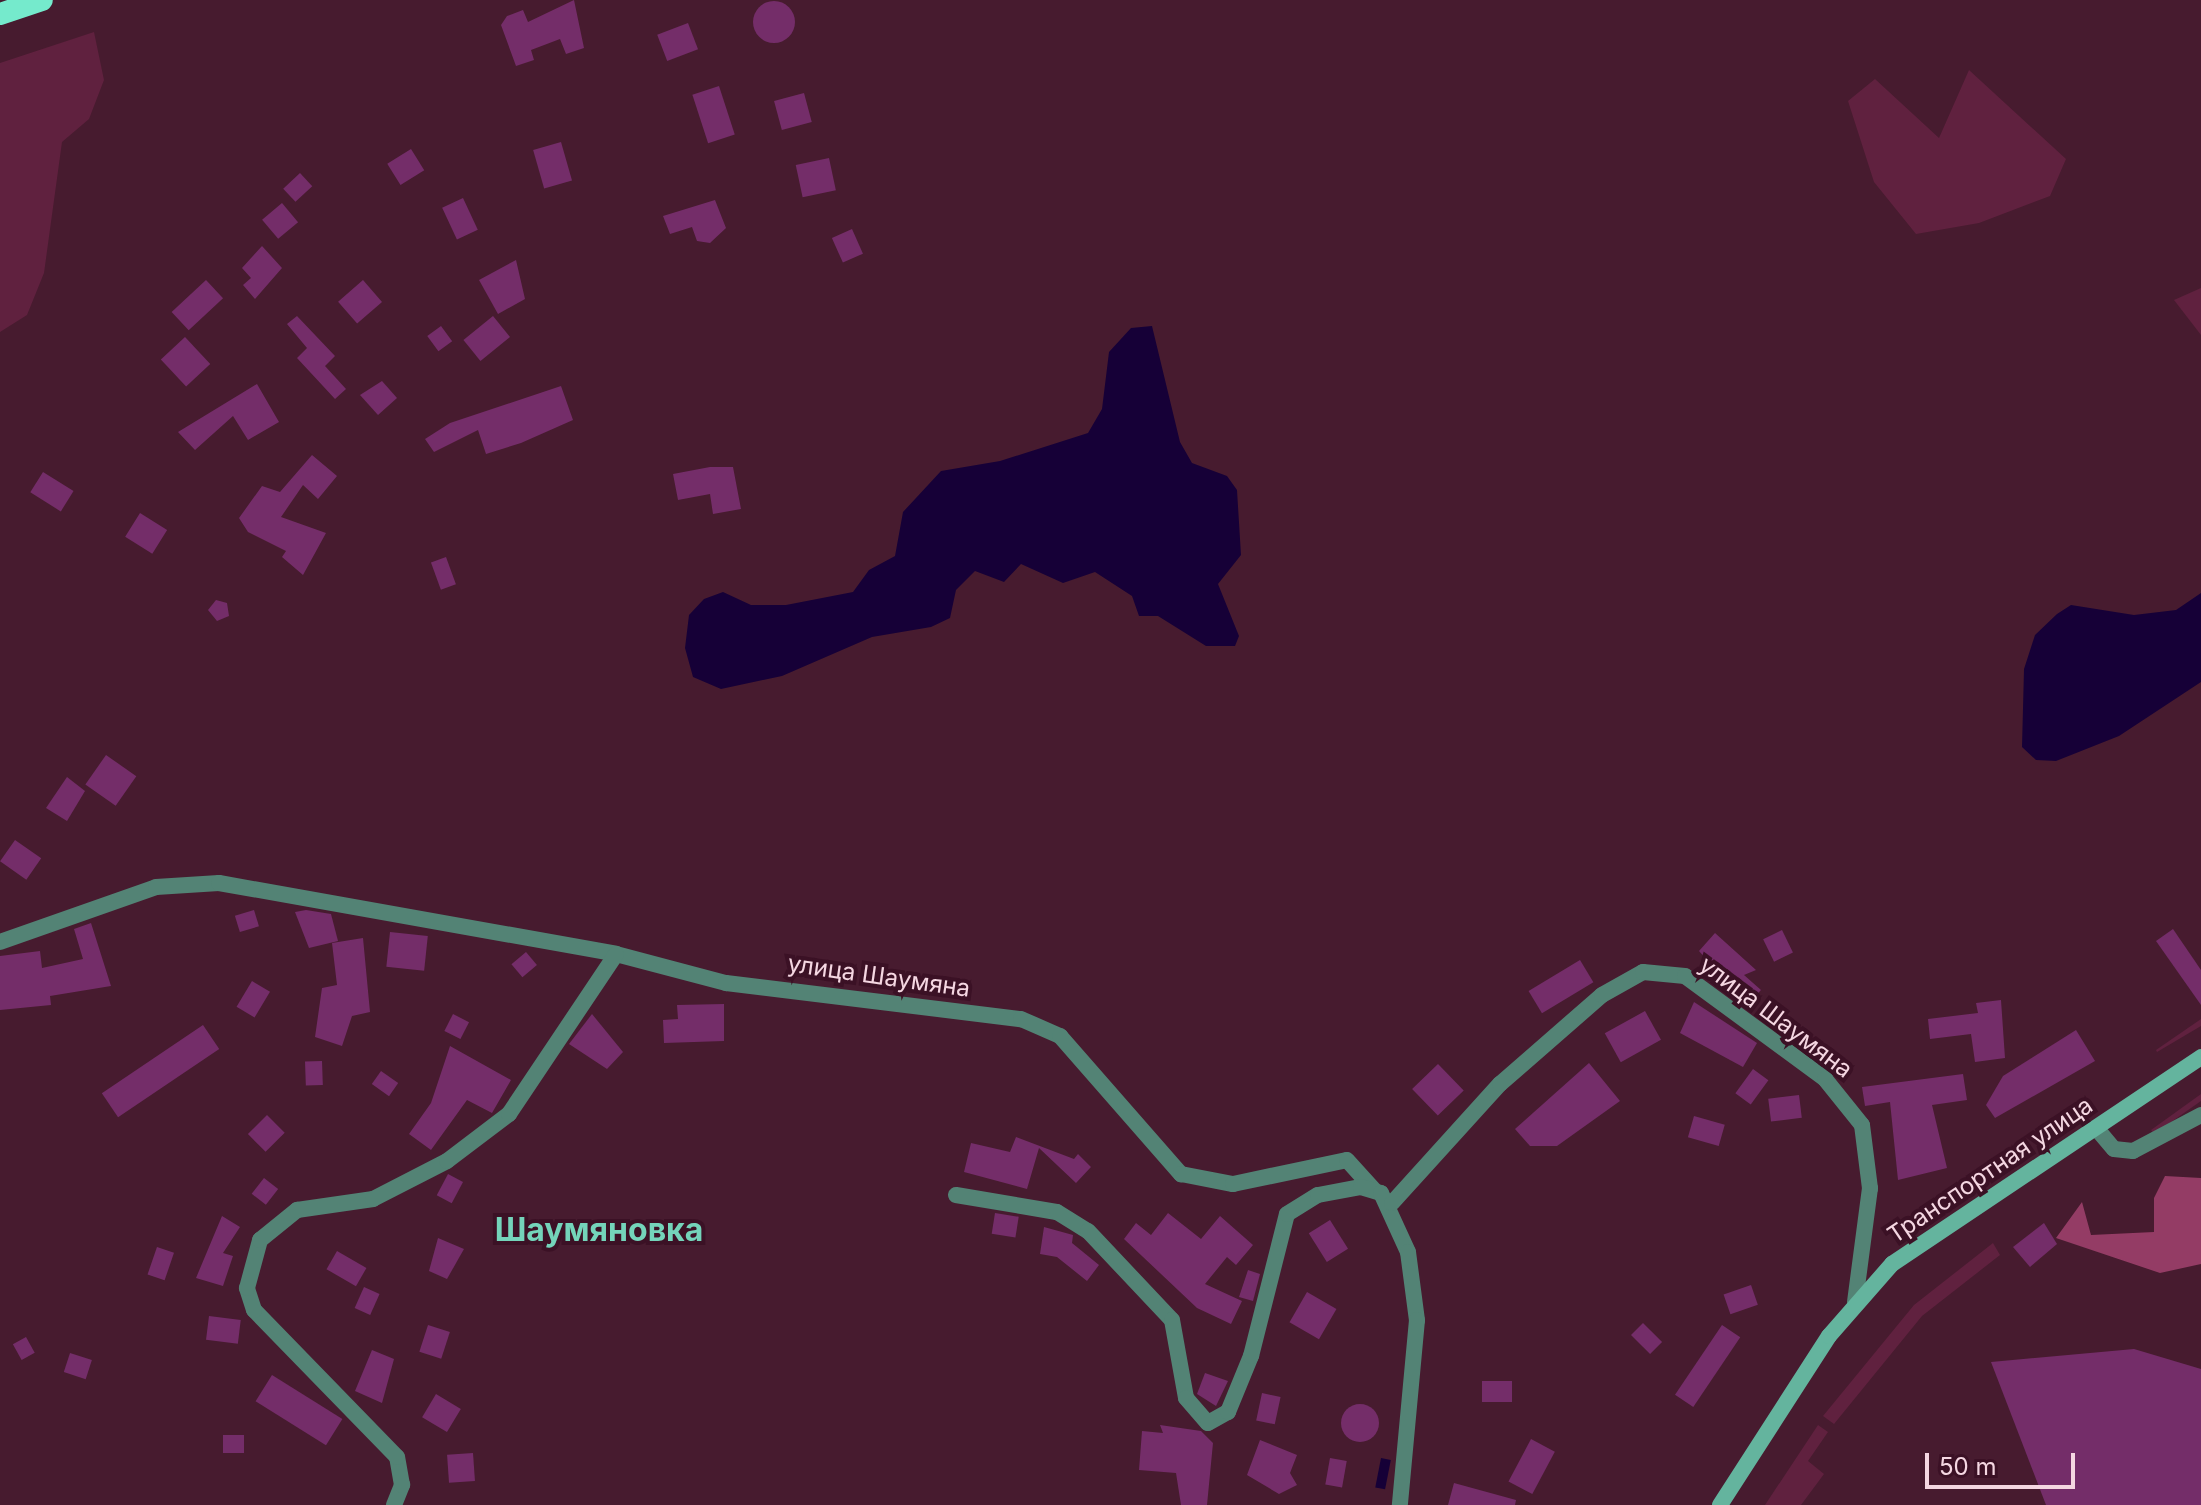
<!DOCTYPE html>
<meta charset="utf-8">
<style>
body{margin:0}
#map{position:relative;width:2201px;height:1505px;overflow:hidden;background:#471b2f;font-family:Inter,sans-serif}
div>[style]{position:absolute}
.green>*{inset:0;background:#60213f}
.forest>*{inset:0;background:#943c65}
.water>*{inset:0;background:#160037;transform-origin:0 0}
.building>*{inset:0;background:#742d69;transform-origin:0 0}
.round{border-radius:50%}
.minor>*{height:16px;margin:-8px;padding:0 8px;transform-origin:8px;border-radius:8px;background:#538375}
.secondary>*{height:16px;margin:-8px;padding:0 8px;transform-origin:8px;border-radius:8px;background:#64b49e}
.trunk>*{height:22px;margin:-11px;padding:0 11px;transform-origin:11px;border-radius:11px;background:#75eacc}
span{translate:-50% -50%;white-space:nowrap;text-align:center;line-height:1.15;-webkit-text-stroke:8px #3b1125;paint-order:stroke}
.street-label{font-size:24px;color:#f5d7e2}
.district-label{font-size:32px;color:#74d4ba;font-weight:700}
.scale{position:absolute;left:1925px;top:1453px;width:150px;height:36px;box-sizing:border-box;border:4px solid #f5d7e2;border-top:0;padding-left:10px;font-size:24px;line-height:28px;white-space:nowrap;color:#f5d7e2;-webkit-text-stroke:6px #3b1125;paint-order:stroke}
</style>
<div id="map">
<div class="green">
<i style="clip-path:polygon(94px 32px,104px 80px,89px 119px,62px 142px,44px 273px,27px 315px,0 332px,0 63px)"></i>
<i style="clip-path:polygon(1969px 70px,2066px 159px,2050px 196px,1979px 223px,1916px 234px,1874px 182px,1848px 101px,1875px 79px,1939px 138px)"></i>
<i style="clip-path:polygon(2201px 288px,2201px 335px,2174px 300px)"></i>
<i style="clip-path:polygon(2201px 1019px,2201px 1026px,2157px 1052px,2156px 1050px)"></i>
<i style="clip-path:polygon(2201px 1094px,2201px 1101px,2154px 1134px,2151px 1130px)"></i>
<i style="clip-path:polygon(1993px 1243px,2000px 1255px,1922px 1316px,1834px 1424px,1823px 1416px,1914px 1305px)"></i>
<i style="clip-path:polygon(1818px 1425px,1828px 1432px,1808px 1461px,1824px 1474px,1801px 1505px,1765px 1505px)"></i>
</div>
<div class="forest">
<i style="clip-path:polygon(2165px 1176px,2201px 1178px,2201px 1264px,2160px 1273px,2056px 1238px,2082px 1202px,2091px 1235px,2154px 1232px,2154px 1198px)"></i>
</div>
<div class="water">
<i style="clip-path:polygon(1152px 326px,1180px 442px,1192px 463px,1227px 476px,1237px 490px,1241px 555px,1218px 584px,1239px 636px,1235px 646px,1206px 646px,1158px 616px,1139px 616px,1132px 596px,1095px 572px,1063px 583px,1021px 564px,1004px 582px,975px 571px,956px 590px,950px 618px,931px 627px,872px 637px,782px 676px,721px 689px,693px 677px,685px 648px,689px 615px,704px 599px,723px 592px,751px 605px,786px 605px,853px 592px,869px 570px,895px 556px,903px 512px,941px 471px,1000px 461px,1088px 433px,1102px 409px,1109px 352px,1131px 328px)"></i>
<i style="clip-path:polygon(2201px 593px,2201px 682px,2119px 736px,2056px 761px,2036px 760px,2022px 747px,2024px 669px,2035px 635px,2057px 614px,2071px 605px,2134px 615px,2176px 610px)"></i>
<i style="left:1381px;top:1458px;width:10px;height:30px;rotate:11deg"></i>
</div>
<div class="building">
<i style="clip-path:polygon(574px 0,584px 48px,566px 54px,560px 39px,531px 50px,534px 60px,516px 66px,501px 25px,507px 16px,523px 10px,528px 22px)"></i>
<i class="round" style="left:753px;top:1px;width:42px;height:42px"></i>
<i style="left:688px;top:23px;width:28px;height:33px;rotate:69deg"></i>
<i style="left:719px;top:86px;width:51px;height:28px;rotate:72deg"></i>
<i style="left:804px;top:93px;width:30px;height:31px;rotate:75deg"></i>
<i style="left:561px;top:142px;width:40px;height:29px;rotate:74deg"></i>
<i style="left:411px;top:149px;width:25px;height:28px;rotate:58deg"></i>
<i style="left:829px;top:158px;width:33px;height:34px;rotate:78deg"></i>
<i style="left:300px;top:173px;width:18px;height:23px;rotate:47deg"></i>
<i style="left:463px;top:198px;width:35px;height:23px;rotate:65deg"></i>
<i style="clip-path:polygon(715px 200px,726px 228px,710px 243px,697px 241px,692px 227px,670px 234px,663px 216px)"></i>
<i style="left:282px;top:203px;width:25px;height:26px;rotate:50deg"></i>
<i style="left:852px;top:229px;width:27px;height:22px;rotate:66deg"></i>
<i style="clip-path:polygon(262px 246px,282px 268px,255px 299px,243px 285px,251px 278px,242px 268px)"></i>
<i style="clip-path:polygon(516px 260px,525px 299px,498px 314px,479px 280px)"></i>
<i style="left:206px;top:280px;width:25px;height:47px;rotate:47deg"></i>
<i style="left:363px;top:280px;width:29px;height:33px;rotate:49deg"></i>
<i style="clip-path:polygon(297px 316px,335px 356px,325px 366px,346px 389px,335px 399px,297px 358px,307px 348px,287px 324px)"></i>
<i style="left:493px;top:316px;width:27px;height:38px;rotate:51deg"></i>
<i style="left:441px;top:326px;width:19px;height:17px;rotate:54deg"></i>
<i style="left:185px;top:337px;width:37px;height:33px;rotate:47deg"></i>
<i style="clip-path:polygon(382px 381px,397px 398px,378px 415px,360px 395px)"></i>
<i style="clip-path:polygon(257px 384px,279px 422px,248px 440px,233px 416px,195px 450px,178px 432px)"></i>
<i style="clip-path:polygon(561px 386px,573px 420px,521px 443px,486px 454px,478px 430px,434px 452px,425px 439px,450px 423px)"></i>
<i style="clip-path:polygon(312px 455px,337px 476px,318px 499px,303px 485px,281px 517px,326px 533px,303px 575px,282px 557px,286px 551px,248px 532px,239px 518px,262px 486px,280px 492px)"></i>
<i style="clip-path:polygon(710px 467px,733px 467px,741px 509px,713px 514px,710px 494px,678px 500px,673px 474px)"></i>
<i style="left:43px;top:472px;width:36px;height:24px;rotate:32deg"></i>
<i style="left:140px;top:513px;width:32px;height:28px;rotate:32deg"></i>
<i style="left:446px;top:557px;width:29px;height:16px;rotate:70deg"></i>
<i style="clip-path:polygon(216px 600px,227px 603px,229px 616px,217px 621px,208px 610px)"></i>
<i style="left:106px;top:755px;width:37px;height:36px;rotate:35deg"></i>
<i style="clip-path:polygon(67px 777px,85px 791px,67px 821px,46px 808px)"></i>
<i style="left:15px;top:840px;width:32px;height:26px;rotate:35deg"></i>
<i style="left:254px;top:910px;width:17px;height:20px;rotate:73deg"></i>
<i style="clip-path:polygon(306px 910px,331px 914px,338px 941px,309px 948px,295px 912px)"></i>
<i style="clip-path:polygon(91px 923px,111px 986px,50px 996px,51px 1005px,0 1010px,0 956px,40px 951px,42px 968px,83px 959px,74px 929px)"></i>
<i style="clip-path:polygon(2173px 929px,2201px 970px,2201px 1005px,2156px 941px)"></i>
<i style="left:1782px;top:930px;width:25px;height:21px;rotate:64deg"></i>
<i style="left:390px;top:932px;width:38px;height:35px;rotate:6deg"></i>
<i style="clip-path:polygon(1715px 933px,1756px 970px,1744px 975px,1761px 990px,1747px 1005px,1699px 951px)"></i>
<i style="clip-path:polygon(363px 938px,370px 1012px,352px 1016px,342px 1046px,315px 1037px,322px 988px,337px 985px,332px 943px)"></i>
<i style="left:526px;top:952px;width:17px;height:19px;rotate:50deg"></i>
<i style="left:1580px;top:960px;width:26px;height:60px;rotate:59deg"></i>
<i style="left:252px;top:981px;width:21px;height:30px;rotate:31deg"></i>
<i style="clip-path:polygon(2001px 1000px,2005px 1058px,1975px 1062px,1971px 1034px,1930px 1039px,1928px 1019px,1978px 1013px,1976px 1003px)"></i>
<i style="clip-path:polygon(1694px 1002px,1757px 1043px,1743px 1067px,1680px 1033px)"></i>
<i style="clip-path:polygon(724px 1004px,724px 1041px,664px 1043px,663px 1020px,678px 1019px,677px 1005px)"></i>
<i style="left:1645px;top:1011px;width:33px;height:46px;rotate:61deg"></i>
<i style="left:453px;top:1014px;width:18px;height:19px;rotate:27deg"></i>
<i style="clip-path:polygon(592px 1014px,623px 1052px,607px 1069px,569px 1044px)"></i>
<i style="left:203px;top:1025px;width:29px;height:122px;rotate:56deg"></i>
<i style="clip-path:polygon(2076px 1030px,2095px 1061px,1995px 1118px,1986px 1105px,2003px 1076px)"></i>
<i style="clip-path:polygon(450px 1046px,511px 1080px,492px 1113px,467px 1100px,431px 1150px,409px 1134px,431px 1103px)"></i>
<i style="left:322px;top:1061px;width:24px;height:17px;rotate:88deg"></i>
<i style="clip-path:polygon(1589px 1063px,1620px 1101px,1557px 1146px,1530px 1146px,1515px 1129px)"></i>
<i style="left:1438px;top:1064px;width:37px;height:36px;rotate:46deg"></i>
<i style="left:1753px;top:1069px;width:19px;height:30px;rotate:36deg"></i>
<i style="left:381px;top:1071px;width:21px;height:16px;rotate:35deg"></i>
<i style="clip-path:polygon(1963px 1074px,1967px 1100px,1932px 1105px,1947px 1168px,1898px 1180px,1890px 1102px,1865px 1106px,1862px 1087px)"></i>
<i style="left:1799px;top:1095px;width:23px;height:31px;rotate:83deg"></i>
<i style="left:267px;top:1115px;width:25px;height:27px;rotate:45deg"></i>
<i style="left:1694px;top:1116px;width:32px;height:22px;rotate:16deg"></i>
<i style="clip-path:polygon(1016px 1137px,1074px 1159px,1078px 1154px,1091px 1167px,1076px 1183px,1039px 1148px,1027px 1189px,964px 1172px,971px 1143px,1010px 1152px)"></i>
<i style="left:448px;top:1174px;width:17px;height:24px;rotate:28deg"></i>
<i style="left:264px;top:1178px;width:18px;height:20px;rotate:38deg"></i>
<i style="left:995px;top:1213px;width:24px;height:21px;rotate:9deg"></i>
<i style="clip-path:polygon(1168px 1213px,1201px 1239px,1220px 1216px,1253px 1245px,1236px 1265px,1227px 1257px,1205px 1284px,1242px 1301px,1231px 1324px,1197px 1308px,1124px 1239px,1136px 1223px,1151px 1235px)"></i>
<i style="clip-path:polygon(222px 1216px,240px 1227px,223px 1253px,233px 1256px,223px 1286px,196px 1278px)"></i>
<i style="left:1330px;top:1220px;width:34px;height:25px;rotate:58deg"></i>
<i style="clip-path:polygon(2044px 1223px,2057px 1244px,2030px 1267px,2013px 1247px)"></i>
<i style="clip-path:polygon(1044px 1227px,1073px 1235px,1072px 1243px,1099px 1265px,1087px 1281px,1057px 1257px,1040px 1254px)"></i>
<i style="clip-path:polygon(438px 1238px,464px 1249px,447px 1279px,429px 1271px)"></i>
<i style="left:157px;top:1247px;width:18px;height:29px;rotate:19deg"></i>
<i style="left:337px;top:1251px;width:34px;height:21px;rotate:30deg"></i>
<i style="clip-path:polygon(1248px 1270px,1260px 1274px,1253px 1301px,1239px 1297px)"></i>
<i style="left:1751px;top:1285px;width:21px;height:29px;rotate:71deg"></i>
<i style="left:364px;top:1287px;width:17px;height:23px;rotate:24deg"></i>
<i style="left:1307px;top:1292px;width:34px;height:35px;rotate:30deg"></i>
<i style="left:209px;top:1316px;width:32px;height:24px;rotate:7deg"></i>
<i style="left:1643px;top:1323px;width:27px;height:17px;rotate:45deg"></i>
<i style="left:428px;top:1325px;width:23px;height:28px;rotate:18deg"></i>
<i style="left:1722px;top:1325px;width:22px;height:84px;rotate:34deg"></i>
<i style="left:26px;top:1337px;width:18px;height:15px;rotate:61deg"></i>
<i style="clip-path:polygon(2134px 1349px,2201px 1369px,2201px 1505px,2046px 1505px,1991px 1362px)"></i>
<i style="clip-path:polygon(372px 1350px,394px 1359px,382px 1403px,355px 1391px)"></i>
<i style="left:70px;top:1353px;width:23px;height:20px;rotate:18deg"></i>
<i style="clip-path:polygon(1205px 1373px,1228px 1381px,1216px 1406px,1197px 1394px)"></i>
<i style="left:272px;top:1375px;width:83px;height:31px;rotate:32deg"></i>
<i style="left:1512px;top:1381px;width:21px;height:30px;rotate:90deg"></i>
<i style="left:1262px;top:1393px;width:19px;height:28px;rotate:12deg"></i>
<i style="left:436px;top:1394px;width:29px;height:27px;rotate:31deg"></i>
<i class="round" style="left:1341px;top:1404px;width:38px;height:38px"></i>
<i style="clip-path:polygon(1160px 1425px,1201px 1431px,1213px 1443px,1207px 1505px,1181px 1505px,1176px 1473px,1139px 1470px,1142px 1431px,1163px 1433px)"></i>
<i style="left:223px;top:1435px;width:21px;height:18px"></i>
<i style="left:1531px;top:1439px;width:27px;height:48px;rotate:28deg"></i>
<i style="clip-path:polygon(1260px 1440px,1297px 1455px,1290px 1473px,1297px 1485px,1279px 1494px,1247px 1475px)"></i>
<i style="left:473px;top:1453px;width:28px;height:26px;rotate:86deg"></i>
<i style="left:1330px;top:1458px;width:17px;height:27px;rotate:10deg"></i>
<i style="clip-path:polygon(1454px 1483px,1516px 1500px,1515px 1505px,1448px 1505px)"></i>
</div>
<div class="minor">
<i style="left:0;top:942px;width:165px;rotate:-19.4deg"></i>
<i style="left:156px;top:887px;width:63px;rotate:-3.6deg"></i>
<i style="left:219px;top:883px;width:403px;rotate:10.1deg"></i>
<i style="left:616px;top:954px;width:114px;rotate:14.8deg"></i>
<i style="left:726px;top:983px;width:297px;rotate:7deg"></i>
<i style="left:1021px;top:1019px;width:43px;rotate:23.6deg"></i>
<i style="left:1060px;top:1036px;width:184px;rotate:48.8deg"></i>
<i style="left:1181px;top:1174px;width:53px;rotate:10.9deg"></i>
<i style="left:1233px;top:1184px;width:116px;rotate:-11.9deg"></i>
<i style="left:1347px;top:1160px;width:40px;rotate:48deg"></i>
<i style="left:2097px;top:1129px;width:26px;rotate:50deg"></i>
<i style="left:2114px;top:1149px;width:19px;rotate:6deg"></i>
<i style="left:2133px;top:1151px;width:77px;rotate:-27.9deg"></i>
<i style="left:956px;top:1195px;width:102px;rotate:9.6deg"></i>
<i style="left:1057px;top:1212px;width:36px;rotate:32deg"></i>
<i style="left:1088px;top:1231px;width:122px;rotate:46.7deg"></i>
<i style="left:1172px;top:1320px;width:79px;rotate:79.8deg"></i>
<i style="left:1186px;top:1398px;width:33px;rotate:49deg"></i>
<i style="left:1208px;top:1423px;width:23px;rotate:-29deg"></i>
<i style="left:1228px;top:1412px;width:61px;rotate:-67.7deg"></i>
<i style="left:1251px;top:1356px;width:146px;rotate:-75.8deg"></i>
<i style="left:1287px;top:1214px;width:36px;rotate:-32deg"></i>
<i style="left:1318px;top:1195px;width:44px;rotate:-10.5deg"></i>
<i style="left:1361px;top:1187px;width:21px;rotate:17deg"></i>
<i style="left:1381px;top:1193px;width:65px;rotate:65.4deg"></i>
<i style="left:1408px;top:1252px;width:69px;rotate:82.5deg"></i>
<i style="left:1417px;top:1320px;width:186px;rotate:95.3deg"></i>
<i style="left:1392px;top:1203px;width:161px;rotate:-47.8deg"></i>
<i style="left:1500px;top:1084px;width:135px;rotate:-41.1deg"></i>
<i style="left:1602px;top:995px;width:47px;rotate:-29.3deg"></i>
<i style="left:1643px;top:972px;width:42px;rotate:5.4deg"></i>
<i style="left:1685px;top:976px;width:174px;rotate:36.3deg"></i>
<i style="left:1825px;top:1079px;width:59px;rotate:51.2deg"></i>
<i style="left:1862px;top:1125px;width:64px;rotate:82.8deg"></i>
<i style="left:1870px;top:1188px;width:115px;rotate:97.5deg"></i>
<i style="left:394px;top:1505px;width:22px;rotate:-68deg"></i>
<i style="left:402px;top:1485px;width:28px;rotate:-100deg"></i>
<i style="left:397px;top:1457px;width:205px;rotate:-134.2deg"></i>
<i style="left:254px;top:1310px;width:23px;rotate:-108deg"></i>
<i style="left:247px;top:1288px;width:50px;rotate:-74.8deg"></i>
<i style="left:260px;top:1240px;width:48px;rotate:-39deg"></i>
<i style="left:297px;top:1210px;width:77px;rotate:-8.2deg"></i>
<i style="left:373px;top:1199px;width:83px;rotate:-27.2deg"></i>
<i style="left:447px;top:1161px;width:78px;rotate:-37.2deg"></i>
<i style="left:509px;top:1114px;width:192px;rotate:-56.2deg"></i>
</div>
<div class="secondary">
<i style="left:1720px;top:1505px;width:201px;rotate:-57.2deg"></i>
<i style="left:1829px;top:1336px;width:96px;rotate:-48.8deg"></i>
<i style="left:1892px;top:1264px;width:372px;rotate:-33.8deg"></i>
</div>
<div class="trunk">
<i style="left:0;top:14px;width:44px;rotate:-18.4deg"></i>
</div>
<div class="street-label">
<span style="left:879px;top:976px;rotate:8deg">улица Шаумяна</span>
<span style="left:1776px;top:1017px;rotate:37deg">улица Шаумяна</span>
<span style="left:1990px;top:1170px;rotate:-34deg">Транспортная улица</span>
</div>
<div class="district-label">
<span style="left:599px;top:1230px">Шаумяновка</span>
</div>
<div class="scale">50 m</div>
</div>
